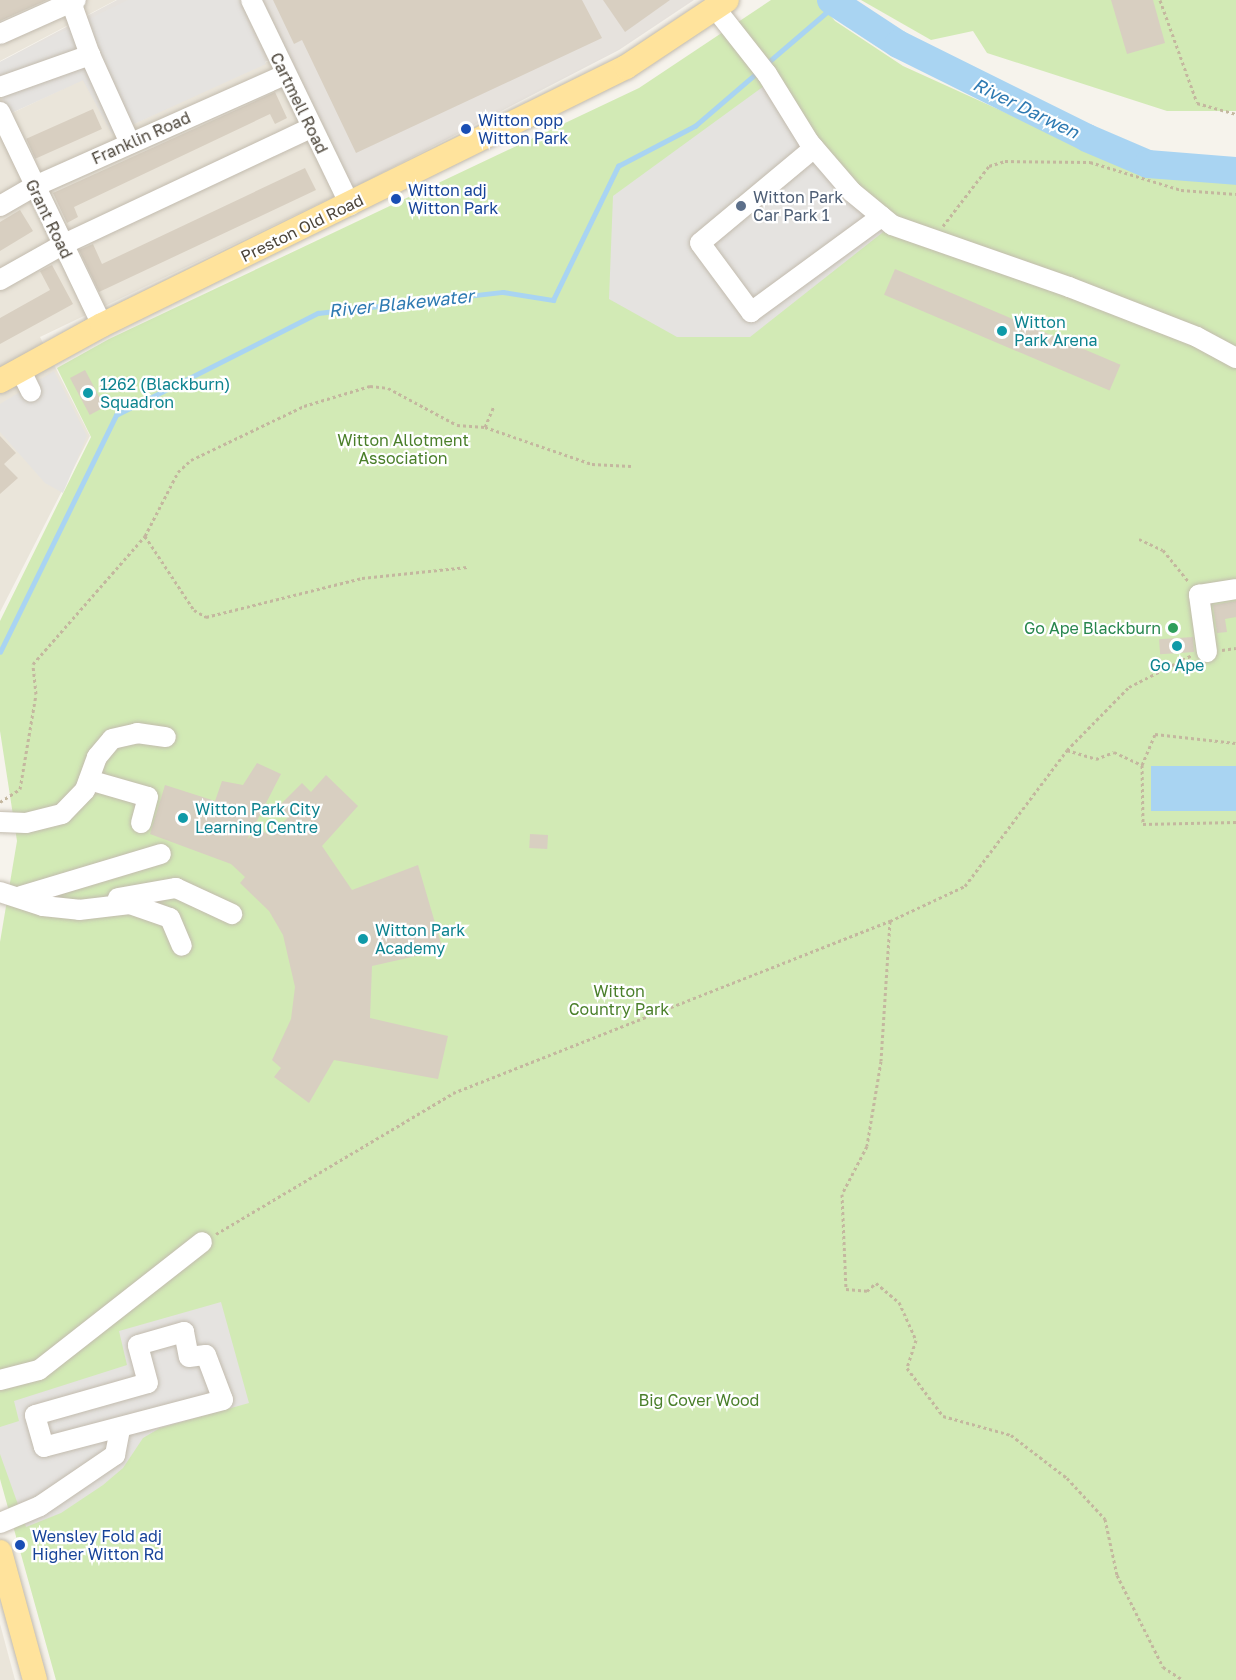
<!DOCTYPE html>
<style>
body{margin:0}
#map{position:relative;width:1236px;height:1680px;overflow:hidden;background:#f6f3ec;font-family:"Golos Text",sans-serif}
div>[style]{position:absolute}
.residential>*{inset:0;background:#eae5da}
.industrial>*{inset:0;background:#e6e2dd}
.green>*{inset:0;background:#d2eab5}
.parking>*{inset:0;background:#e5e3e0}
.water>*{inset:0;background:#a9d4f2;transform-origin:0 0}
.stream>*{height:4.5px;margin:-2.25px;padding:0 2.25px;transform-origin:2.25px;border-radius:2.25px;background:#a9d4f2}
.river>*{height:28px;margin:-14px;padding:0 14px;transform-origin:14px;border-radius:14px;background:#a9d4f2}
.building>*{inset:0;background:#d8cfc1;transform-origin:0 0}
.path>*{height:3px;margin-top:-1.5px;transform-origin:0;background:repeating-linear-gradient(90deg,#c4b79f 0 3px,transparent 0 6px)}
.roads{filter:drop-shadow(0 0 2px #c2bbae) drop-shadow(0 0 2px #c2bbae)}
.minor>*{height:20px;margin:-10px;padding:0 10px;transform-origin:10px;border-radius:10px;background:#fff}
.major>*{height:24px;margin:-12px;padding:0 12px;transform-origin:12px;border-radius:12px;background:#ffe39c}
.dots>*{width:16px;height:16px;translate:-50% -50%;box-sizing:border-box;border:3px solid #fff;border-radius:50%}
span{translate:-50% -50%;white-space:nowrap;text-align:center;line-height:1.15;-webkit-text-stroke:4.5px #fff;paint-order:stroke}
.street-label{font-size:16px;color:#4b4439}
.transit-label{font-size:16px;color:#164399}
.left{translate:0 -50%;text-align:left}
.service-label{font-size:16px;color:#4e5e75}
.culture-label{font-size:16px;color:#0d838f}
.park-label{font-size:16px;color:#4a7f2a}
.leisure-label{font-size:16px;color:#27864d}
.right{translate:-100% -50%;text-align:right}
.water-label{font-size:18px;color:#2e7ab2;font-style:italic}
</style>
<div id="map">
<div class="residential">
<i style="clip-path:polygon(0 0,116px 0,0 61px)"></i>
<i style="clip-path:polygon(273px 59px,339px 194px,40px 337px,90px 436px,0 612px,0 93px,10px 114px,84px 79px,112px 134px)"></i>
<i style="clip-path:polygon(0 1624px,15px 1680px,0 1680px)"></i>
</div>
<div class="industrial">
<i style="clip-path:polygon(117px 0,694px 0,619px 50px,353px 188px,284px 53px,112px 134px,83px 80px,9px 114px,0 62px)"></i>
</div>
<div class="green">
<i style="clip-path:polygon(771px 0,817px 0,835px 21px,903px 66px,1125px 167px,1236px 181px,1236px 1680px,56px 1680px,0 1479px,0 942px,17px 841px,0 731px,0 621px,91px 437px,57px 368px,109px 339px,639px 88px)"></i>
<i style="clip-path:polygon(861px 0,1236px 0,1236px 111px,1167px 111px,987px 53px,973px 31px,931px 40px)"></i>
</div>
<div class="parking">
<i style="clip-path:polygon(128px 0,238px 0,266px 64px,112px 134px,83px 80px,9px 114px,0 93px,0 62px)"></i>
<i style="clip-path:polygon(771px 81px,809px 142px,892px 225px,750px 337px,677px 337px,609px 299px,613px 196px)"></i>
<i style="clip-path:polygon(54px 371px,87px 436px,63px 493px,45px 483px,0 432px,0 404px)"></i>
<i style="clip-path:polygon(221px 1302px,249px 1403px,160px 1428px,143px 1438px,123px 1468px,103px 1485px,61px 1513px,26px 1527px,0 1454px,0 1427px,19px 1421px,14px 1401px,127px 1365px,119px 1331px)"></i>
</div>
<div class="water">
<i style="left:1236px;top:766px;width:45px;height:85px;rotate:90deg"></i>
</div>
<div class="stream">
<i style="left:765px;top:65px;width:92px;rotate:-40.6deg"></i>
<i style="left:0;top:652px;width:264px;rotate:-63.9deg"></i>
<i style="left:116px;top:415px;width:226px;rotate:-26.8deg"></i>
<i style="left:318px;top:313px;width:186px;rotate:-6.5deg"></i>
<i style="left:503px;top:292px;width:51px;rotate:9.1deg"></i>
<i style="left:553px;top:300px;width:149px;rotate:-64.1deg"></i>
<i style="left:618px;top:166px;width:87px;rotate:-27.5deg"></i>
<i style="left:695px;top:126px;width:84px;rotate:-40.7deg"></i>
</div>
<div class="river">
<i style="left:831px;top:0;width:80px;rotate:33.3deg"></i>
<i style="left:898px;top:44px;width:211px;rotate:26.4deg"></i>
<i style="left:1087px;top:138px;width:66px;rotate:23.1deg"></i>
<i style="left:1148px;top:164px;width:88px;rotate:4.5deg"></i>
</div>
<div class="building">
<i style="clip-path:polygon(0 0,47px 0,0 21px)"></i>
<i style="clip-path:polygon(273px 0,582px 0,602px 38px,356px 153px,302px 40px,294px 44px)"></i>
<i style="clip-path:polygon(603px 0,670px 0,625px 32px)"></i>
<i style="clip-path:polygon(1111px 0,1153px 0,1165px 43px,1127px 54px)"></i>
<i style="clip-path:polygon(275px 92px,287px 118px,275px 124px,270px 114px,74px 207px,78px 217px,67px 223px,53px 193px)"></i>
<i style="left:93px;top:109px;width:22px;height:73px;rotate:66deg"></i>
<i style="clip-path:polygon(305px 168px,316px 190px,99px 292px,79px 250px,93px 244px,102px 264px)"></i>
<i style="clip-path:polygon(20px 210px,33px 231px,0 251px,0 222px)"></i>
<i style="clip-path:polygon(52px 265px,73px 304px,0 344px,0 318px,50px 290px,40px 271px)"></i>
<i style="left:895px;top:269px;width:245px;height:28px;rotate:23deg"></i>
<i style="left:85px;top:370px;width:42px;height:17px;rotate:62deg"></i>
<i style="clip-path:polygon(0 436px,16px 453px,4px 464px,18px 478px,0 494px)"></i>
<i style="clip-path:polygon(1236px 601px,1236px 617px,1225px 619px,1227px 632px,1217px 633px,1213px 605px)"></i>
<i style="left:1193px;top:637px;width:15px;height:34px;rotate:86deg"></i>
<i style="clip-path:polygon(257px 763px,281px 774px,247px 840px,258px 828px,271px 836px,289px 816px,279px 806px,302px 783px,311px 792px,326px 775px,358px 806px,322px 846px,352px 890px,418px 865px,443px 950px,372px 966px,370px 1018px,448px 1036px,438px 1079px,334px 1060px,309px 1103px,274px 1077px,281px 1068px,272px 1060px,291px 1019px,295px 987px,283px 935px,269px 911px,240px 883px,245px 877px,231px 864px,150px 834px,165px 785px,215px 801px,222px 781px,243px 785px)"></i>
<i style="left:530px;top:834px;width:18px;height:14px;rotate:3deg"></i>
</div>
<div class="path">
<i style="left:1160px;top:0;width:109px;rotate:70.2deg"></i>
<i style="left:1197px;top:103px;width:41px;rotate:15.8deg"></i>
<i style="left:943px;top:226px;width:76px;rotate:-52.5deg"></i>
<i style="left:989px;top:166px;width:17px;rotate:-17deg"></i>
<i style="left:1005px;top:161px;width:85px;rotate:0.7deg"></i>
<i style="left:1090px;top:162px;width:95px;rotate:17.1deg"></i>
<i style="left:1181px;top:190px;width:55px;rotate:4.2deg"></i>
<i style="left:485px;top:427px;width:23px;rotate:-67deg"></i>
<i style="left:145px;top:536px;width:89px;rotate:56.5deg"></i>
<i style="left:194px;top:610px;width:14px;rotate:30deg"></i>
<i style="left:206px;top:617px;width:161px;rotate:-14deg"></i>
<i style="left:362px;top:578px;width:106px;rotate:-6deg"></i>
<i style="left:1139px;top:539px;width:26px;rotate:25deg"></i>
<i style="left:1163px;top:550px;width:40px;rotate:51deg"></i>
<i style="left:1222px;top:650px;width:14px;rotate:-8deg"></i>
<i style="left:1067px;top:750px;width:30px;rotate:17deg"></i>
<i style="left:1096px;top:759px;width:19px;rotate:-21deg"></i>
<i style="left:1114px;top:752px;width:31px;rotate:25deg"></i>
<i style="left:1142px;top:765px;width:34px;rotate:-67deg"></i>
<i style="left:1155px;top:734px;width:81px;rotate:6.3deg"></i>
<i style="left:1142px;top:765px;width:59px;rotate:89deg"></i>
<i style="left:1143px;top:824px;width:93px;rotate:-1.2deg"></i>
<i style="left:0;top:802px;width:24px;rotate:-33deg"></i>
<i style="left:20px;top:789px;width:96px;rotate:-80.4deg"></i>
<i style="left:36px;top:694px;width:30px;rotate:-96deg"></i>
<i style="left:33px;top:664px;width:170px;rotate:-48.8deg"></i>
<i style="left:145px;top:536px;width:72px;rotate:-62.7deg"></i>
<i style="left:178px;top:472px;width:18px;rotate:-43deg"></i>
<i style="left:191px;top:460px;width:125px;rotate:-25.5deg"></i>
<i style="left:304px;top:406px;width:69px;rotate:-16.9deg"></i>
<i style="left:370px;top:386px;width:18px;rotate:6deg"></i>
<i style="left:388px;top:388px;width:78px;rotate:28.2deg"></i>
<i style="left:457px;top:425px;width:28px;rotate:4deg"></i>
<i style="left:485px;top:427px;width:113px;rotate:19.1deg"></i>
<i style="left:592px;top:464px;width:39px;rotate:3deg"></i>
<i style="left:890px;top:921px;width:140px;rotate:93.7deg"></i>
<i style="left:881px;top:1061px;width:86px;rotate:99.4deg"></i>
<i style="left:867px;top:1146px;width:54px;rotate:117.5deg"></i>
<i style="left:842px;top:1194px;width:95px;rotate:87.6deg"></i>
<i style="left:846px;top:1289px;width:21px;rotate:5deg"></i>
<i style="left:867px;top:1291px;width:12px;rotate:-42deg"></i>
<i style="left:876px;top:1283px;width:30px;rotate:40deg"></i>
<i style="left:899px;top:1302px;width:42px;rotate:65.9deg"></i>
<i style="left:916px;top:1340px;width:29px;rotate:108deg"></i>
<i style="left:907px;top:1368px;width:60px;rotate:53.1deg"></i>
<i style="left:943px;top:1416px;width:71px;rotate:15.6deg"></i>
<i style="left:1011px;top:1435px;width:71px;rotate:37.5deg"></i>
<i style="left:1067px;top:1478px;width:56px;rotate:47.2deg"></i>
<i style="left:1105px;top:1519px;width:57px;rotate:77.9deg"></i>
<i style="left:1117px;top:1575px;width:103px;rotate:63.4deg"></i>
<i style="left:1163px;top:1667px;width:24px;rotate:33deg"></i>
<i style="left:216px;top:1234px;width:276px;rotate:-30.7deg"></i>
<i style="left:453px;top:1093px;width:470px;rotate:-21.5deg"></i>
<i style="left:890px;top:921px;width:83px;rotate:-25deg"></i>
<i style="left:965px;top:886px;width:170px;rotate:-53.1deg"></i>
<i style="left:1067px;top:750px;width:88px;rotate:-45.5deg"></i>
<i style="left:1129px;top:687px;width:71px;rotate:-26.9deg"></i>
</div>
<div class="roads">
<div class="minor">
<i style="left:251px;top:0;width:228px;rotate:64.2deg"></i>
<i style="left:715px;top:8px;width:84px;rotate:51.8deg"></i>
<i style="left:767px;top:74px;width:80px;rotate:58.3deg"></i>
<i style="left:809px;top:142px;width:66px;rotate:49.3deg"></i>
<i style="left:852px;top:192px;width:52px;rotate:39.5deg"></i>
<i style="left:892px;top:225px;width:188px;rotate:19.3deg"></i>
<i style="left:1069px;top:287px;width:137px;rotate:21.3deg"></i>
<i style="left:1197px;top:337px;width:44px;rotate:28.3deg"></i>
<i style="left:0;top:34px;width:83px;rotate:-24.1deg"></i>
<i style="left:90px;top:55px;width:97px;rotate:65.6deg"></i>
<i style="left:0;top:87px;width:96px;rotate:-19.6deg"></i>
<i style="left:90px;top:55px;width:56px;rotate:-109.7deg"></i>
<i style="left:0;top:112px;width:236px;rotate:64.4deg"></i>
<i style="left:814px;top:148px;width:148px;rotate:140.2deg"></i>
<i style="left:700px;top:243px;width:86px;rotate:53.5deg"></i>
<i style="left:751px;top:312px;width:162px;rotate:-36.2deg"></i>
<i style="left:0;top:206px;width:38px;rotate:-30deg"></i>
<i style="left:33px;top:187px;width:275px;rotate:-24deg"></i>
<i style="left:0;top:280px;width:71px;rotate:-29.4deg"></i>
<i style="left:62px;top:245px;width:275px;rotate:-25.2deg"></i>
<i style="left:20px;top:369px;width:25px;rotate:64deg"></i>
<i style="left:1207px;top:652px;width:58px;rotate:-98deg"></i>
<i style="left:1199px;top:595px;width:37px;rotate:-9deg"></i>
<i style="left:89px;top:780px;width:61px;rotate:16.1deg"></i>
<i style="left:148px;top:797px;width:27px;rotate:105deg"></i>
<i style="left:0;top:822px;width:26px;rotate:2deg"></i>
<i style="left:26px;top:823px;width:37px;rotate:-14deg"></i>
<i style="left:62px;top:814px;width:33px;rotate:-46deg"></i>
<i style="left:85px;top:790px;width:35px;rotate:-70deg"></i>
<i style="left:97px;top:757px;width:23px;rotate:-50deg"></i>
<i style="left:112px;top:739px;width:26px;rotate:-13deg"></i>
<i style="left:137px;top:733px;width:29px;rotate:8deg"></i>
<i style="left:0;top:892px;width:45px;rotate:18deg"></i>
<i style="left:43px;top:906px;width:36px;rotate:6deg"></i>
<i style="left:79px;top:910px;width:51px;rotate:-6.7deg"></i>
<i style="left:130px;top:904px;width:42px;rotate:19.3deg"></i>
<i style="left:170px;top:918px;width:30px;rotate:67deg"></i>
<i style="left:21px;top:896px;width:146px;rotate:-16.7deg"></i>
<i style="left:118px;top:898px;width:59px;rotate:-9.8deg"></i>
<i style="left:176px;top:888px;width:62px;rotate:24.9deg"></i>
<i style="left:184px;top:1332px;width:25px;rotate:79deg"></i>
<i style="left:189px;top:1357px;width:17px;rotate:-7deg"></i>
<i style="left:206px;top:1355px;width:48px;rotate:69.3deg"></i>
<i style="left:223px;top:1400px;width:185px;rotate:165.3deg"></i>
<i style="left:44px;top:1447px;width:33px;rotate:-106deg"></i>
<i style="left:35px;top:1415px;width:117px;rotate:-15.8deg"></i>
<i style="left:148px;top:1383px;width:39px;rotate:-105deg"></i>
<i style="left:138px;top:1345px;width:48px;rotate:-15.8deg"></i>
<i style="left:0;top:1380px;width:40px;rotate:-14.4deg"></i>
<i style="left:39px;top:1370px;width:207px;rotate:-38.1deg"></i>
<i style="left:0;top:1523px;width:43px;rotate:-23deg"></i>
<i style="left:40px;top:1506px;width:91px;rotate:-34.2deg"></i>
<i style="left:115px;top:1455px;width:25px;rotate:-79deg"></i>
</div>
<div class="major">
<i style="left:0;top:381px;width:116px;rotate:-28.8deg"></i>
<i style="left:102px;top:325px;width:584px;rotate:-26.21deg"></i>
<i style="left:626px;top:67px;width:121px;rotate:-33.6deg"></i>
<i style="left:0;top:1552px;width:133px;rotate:74.7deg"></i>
</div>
</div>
<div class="dots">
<i style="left:466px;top:129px;background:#1a4fb4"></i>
<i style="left:396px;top:199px;background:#1a4fb4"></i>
<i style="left:741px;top:206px;background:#5c6f8a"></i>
<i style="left:1002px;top:331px;background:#0f9aa8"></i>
<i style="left:88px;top:393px;background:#0f9aa8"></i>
<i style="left:1173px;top:628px;background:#2e9e5b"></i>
<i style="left:1177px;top:646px;background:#0f9aa8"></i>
<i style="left:183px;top:818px;background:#0f9aa8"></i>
<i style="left:363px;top:939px;background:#0f9aa8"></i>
<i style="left:20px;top:1545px;background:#1a4fb4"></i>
</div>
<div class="street-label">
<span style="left:299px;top:103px;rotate:64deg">Cartmell Road</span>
<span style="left:141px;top:138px;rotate:-24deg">Franklin Road</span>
<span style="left:49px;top:219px;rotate:64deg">Grant Road</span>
<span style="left:302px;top:228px;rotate:-26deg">Preston Old Road</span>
</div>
<div class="transit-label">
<span class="left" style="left:478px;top:129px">Witton opp<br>Witton Park</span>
<span class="left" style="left:408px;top:199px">Witton adj<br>Witton Park</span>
<span class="left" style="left:32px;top:1545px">Wensley Fold adj<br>Higher Witton Rd</span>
</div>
<div class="service-label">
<span class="left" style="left:753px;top:206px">Witton Park<br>Car Park 1</span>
</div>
<div class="culture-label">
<span class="left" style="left:1014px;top:331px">Witton<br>Park Arena</span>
<span class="left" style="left:100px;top:393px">1262 (Blackburn)<br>Squadron</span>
<span style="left:1177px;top:665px">Go Ape</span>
<span class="left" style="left:195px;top:818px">Witton Park City<br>Learning Centre</span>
<span class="left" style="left:375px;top:939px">Witton Park<br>Academy</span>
</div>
<div class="park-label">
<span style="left:403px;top:449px">Witton Allotment<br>Association</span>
<span style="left:619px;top:1000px">Witton<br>Country Park</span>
<span style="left:699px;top:1400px">Big Cover Wood</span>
</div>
<div class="leisure-label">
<span class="right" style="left:1161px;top:628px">Go Ape Blackburn</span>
</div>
<div class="water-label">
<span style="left:1026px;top:108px;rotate:26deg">River Darwen</span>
<span style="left:401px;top:303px;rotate:-6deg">River Blakewater</span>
</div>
</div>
